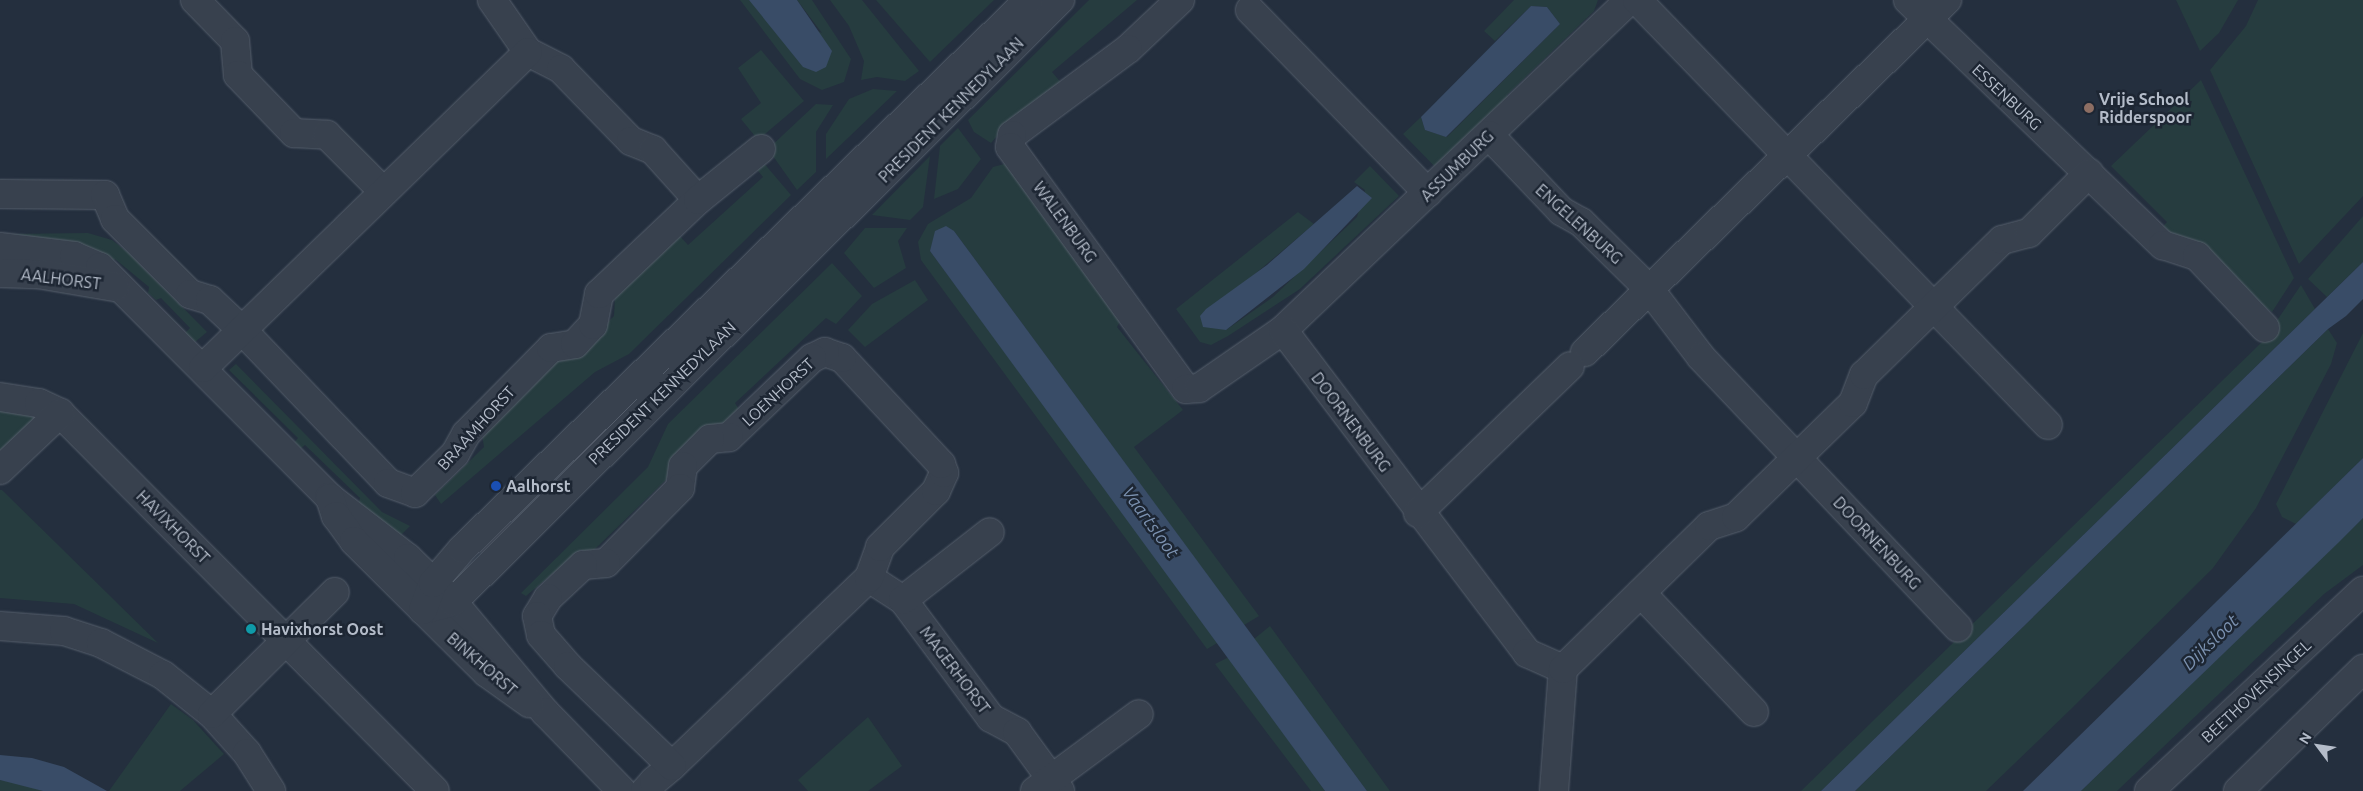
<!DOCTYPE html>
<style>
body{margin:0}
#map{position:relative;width:2363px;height:791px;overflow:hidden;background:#242f3e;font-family:Ubuntu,sans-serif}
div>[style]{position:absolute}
.green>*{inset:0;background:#263c3f}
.water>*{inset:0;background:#394c67}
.roads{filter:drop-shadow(0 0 1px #565f6c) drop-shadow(0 0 1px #565f6c)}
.minor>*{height:28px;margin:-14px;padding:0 14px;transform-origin:14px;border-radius:14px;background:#38414e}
.dots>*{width:14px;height:14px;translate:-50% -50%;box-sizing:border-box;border:2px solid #1d2633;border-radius:50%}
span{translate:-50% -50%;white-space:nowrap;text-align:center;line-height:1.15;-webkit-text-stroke:5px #1d2633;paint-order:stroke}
.street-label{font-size:16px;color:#b4bcc9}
.poi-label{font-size:16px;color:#b4bcc9;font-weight:700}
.left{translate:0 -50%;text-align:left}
.water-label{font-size:18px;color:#7c92b1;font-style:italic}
.north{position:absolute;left:2293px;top:721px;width:50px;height:50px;-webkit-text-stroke:4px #1d2633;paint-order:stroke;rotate:301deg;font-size:14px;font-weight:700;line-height:20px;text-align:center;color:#b4bcc9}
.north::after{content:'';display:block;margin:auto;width:18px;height:22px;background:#b4bcc9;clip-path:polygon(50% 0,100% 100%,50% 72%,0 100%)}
</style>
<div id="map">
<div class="green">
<i style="clip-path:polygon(740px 0,749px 0,822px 33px,797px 0,812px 0,851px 59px,844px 82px,822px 90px,800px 79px)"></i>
<i style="clip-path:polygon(830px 0,862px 0,919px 71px,905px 81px,877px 77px,861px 80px,864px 61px,849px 26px)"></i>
<i style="clip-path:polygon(876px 0,994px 0,930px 62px)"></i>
<i style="clip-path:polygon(1089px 0,1137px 0,1052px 72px,1064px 86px,1003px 129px,991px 143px,974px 132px,968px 120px)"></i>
<i style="clip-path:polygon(1514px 0,1598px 0,1594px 11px,1507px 95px,1513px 101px,1503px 111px,1497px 106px,1441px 160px,1440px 172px,1403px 134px,1421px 117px,1425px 130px,1447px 137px,1560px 24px,1547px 7px,1531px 6px,1495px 41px,1484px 31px)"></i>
<i style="clip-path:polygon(2176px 0,2238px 0,2219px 33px,2200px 51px)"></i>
<i style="clip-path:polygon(2258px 0,2363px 0,2363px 196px,2299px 264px,2210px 70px,2246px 26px)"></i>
<i style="clip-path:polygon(761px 50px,804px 101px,758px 140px,741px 119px,761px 103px,738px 68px)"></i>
<i style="clip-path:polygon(2201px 80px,2294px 278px,2272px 312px,2159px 231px,2167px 222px,2111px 166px)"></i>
<i style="clip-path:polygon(873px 89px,897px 91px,826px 159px,826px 134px,849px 99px)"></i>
<i style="clip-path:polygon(816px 104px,833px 105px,816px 132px,816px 172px,797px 190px,768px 149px)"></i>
<i style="clip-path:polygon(958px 128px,981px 159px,958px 189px,934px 199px,940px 146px)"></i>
<i style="clip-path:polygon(930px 156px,923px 207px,910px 220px,872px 215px)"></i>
<i style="clip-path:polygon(762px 161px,791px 195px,629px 354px,595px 372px,441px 504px,435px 495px,484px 447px,482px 435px,558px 359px,572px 358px,614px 316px,615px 297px,678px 234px,688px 245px,763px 177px,754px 166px)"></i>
<i style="clip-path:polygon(1012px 162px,1123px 316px,1117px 327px,1183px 410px,1134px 447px,1259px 616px,1244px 625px,954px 231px,930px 251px,1219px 642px,1207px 649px,921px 260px,918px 242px,928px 224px,971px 198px,993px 167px)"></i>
<i style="clip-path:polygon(1370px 166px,1399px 196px,1300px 289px,1228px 336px,1211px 345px,1200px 342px,1176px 309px,1298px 212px,1314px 224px,1242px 285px,1226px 330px,1273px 297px,1357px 217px,1365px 190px,1354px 182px)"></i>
<i style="clip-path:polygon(2363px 216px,2363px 262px,2327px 297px,2308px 279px)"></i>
<i style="clip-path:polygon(865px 228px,907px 228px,898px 241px,906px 268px,874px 288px,844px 253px)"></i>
<i style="clip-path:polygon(88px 233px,112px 240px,129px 253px,207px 332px,195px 342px,185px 333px,190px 328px,161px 298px,156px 300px,148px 293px,149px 287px,115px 259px,110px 265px,8px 242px,8px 234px)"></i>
<i style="clip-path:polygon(832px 263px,862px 296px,836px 324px,826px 318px,735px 403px,741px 413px,719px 431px,706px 427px,669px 465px,673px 473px,592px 552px,581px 550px,526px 596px,521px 593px,648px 467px,668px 424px)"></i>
<i style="clip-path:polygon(915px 280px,928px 300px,865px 347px,848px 330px,872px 304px)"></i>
<i style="clip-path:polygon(2301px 285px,2315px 309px,1821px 791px,1801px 791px,2263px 341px)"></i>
<i style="clip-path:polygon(2328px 329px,2337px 343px,2331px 364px,2256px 508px,2213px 568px,2070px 710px,1986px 791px,1855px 791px)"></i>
<i style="clip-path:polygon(2363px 333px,2363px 458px,2296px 524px,2282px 517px,2276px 504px)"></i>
<i style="clip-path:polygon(236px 364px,382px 512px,410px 526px,398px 538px,358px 505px,360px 498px,305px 445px,299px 450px,293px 444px,298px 438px,229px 370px)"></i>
<i style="clip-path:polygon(0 407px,39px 415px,0 451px)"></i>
<i style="clip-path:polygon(0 490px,2px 490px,158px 643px,74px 604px,0 598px)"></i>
<i style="clip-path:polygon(2363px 518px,2363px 565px,2324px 594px,2117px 791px,2081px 791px)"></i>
<i style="clip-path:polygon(1270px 626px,1390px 791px,1367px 791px,1254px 639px)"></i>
<i style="clip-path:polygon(1229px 657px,1325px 791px,1311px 791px,1215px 664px)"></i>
<i style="clip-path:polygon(171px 704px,193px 720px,224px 754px,180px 791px,109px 791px)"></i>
<i style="clip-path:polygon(868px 717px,902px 766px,868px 791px,808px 791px,798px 780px)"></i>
<i style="clip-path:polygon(0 780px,19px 783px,43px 791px,0 791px)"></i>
</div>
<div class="water">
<i style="clip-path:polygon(749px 0,797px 0,832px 51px,826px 67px,816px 72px,803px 67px)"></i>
<i style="clip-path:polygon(1531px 6px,1547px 7px,1560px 24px,1446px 137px,1425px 130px,1421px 117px)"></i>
<i style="clip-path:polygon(1357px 186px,1372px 198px,1304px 269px,1226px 330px,1203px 327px,1200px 316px,1206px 309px,1267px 265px)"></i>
<i style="clip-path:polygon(946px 226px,954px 231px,1367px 791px,1325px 791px,930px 251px,935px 231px)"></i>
<i style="clip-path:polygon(2363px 262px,2363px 299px,2346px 316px,2328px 329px,1855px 791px,1821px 791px)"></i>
<i style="clip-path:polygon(2363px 458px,2363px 518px,2338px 543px,2081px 791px,2023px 791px)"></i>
<i style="clip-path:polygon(0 755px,32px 758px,64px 767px,107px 791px,43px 791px,0 780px)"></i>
</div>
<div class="roads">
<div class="minor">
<i style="left:195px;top:0;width:57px;rotate:45.7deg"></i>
<i style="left:235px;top:41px;width:34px;rotate:85deg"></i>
<i style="left:238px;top:75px;width:81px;rotate:46deg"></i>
<i style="left:294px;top:133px;width:33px;rotate:3deg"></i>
<i style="left:327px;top:135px;width:78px;rotate:45deg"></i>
<i style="left:492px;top:0;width:63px;rotate:55.3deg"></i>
<i style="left:528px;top:52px;width:37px;rotate:27deg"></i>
<i style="left:561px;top:69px;width:100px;rotate:45.8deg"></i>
<i style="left:631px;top:141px;width:24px;rotate:22deg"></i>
<i style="left:653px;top:150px;width:67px;rotate:48deg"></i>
<i style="left:1180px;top:0;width:71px;rotate:136.7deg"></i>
<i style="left:1128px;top:49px;width:144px;rotate:143.4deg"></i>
<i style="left:1012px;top:135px;width:12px;rotate:99deg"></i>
<i style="left:1010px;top:147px;width:299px;rotate:54deg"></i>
<i style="left:1186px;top:389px;width:13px;rotate:-4deg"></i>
<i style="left:1199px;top:388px;width:102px;rotate:-34.6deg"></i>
<i style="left:1283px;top:330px;width:479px;rotate:-43.6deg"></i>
<i style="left:1637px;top:0;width:591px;rotate:45.96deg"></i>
<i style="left:1908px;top:0;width:354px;rotate:43.9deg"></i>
<i style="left:2163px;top:245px;width:36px;rotate:18deg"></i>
<i style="left:2197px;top:256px;width:99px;rotate:46.6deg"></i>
<i style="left:1250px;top:10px;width:255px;rotate:45.8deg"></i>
<i style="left:1489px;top:135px;width:105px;rotate:46.5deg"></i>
<i style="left:1561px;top:211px;width:23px;rotate:29deg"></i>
<i style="left:1581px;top:222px;width:97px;rotate:44.6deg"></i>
<i style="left:1650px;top:290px;width:84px;rotate:52.7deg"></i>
<i style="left:1701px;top:357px;width:373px;rotate:46.5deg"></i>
<i style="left:0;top:194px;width:105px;rotate:0.5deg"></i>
<i style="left:105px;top:195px;width:26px;rotate:67deg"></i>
<i style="left:115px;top:219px;width:106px;rotate:45deg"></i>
<i style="left:190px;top:294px;width:21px;rotate:17deg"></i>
<i style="left:210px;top:300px;width:44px;rotate:43.2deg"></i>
<i style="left:242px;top:330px;width:211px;rotate:46.3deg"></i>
<i style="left:388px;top:483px;width:29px;rotate:20deg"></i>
<i style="left:415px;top:493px;width:56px;rotate:-44.3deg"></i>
<i style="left:455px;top:454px;width:23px;rotate:-61deg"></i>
<i style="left:466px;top:434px;width:121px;rotate:-45.3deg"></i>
<i style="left:551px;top:348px;width:24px;rotate:-9deg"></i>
<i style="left:575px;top:344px;width:26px;rotate:-47deg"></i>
<i style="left:593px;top:325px;width:32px;rotate:-79deg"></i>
<i style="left:599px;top:294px;width:137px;rotate:-43.5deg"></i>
<i style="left:698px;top:200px;width:81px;rotate:-39deg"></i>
<i style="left:0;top:247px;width:75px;rotate:6.9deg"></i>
<i style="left:74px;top:256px;width:28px;rotate:23deg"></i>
<i style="left:100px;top:267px;width:325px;rotate:45.1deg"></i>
<i style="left:329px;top:497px;width:100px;rotate:37.7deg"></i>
<i style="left:408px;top:558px;width:63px;rotate:44.4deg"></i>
<i style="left:453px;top:602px;width:143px;rotate:50.1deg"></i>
<i style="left:545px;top:712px;width:110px;rotate:45.7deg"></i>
<i style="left:0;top:273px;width:38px;rotate:2deg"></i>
<i style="left:38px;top:274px;width:78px;rotate:9.6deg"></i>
<i style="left:1283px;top:330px;width:405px;rotate:52.9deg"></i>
<i style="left:1527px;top:653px;width:39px;rotate:24deg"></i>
<i style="left:1585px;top:352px;width:505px;rotate:-44.2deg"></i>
<i style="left:203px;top:368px;width:453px;rotate:-44.2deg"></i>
<i style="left:0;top:397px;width:39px;rotate:9deg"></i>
<i style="left:39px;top:403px;width:23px;rotate:25deg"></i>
<i style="left:60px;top:413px;width:532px;rotate:45.23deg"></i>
<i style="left:0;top:470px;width:83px;rotate:-43.5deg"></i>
<i style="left:330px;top:498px;width:19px;rotate:72deg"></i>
<i style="left:336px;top:516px;width:31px;rotate:54deg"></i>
<i style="left:354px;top:541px;width:187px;rotate:44.8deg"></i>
<i style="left:487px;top:673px;width:52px;rotate:35.5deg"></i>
<i style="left:1418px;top:513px;width:211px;rotate:-44deg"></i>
<i style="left:869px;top:578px;width:40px;rotate:32.9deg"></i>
<i style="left:903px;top:600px;width:147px;rotate:53.3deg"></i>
<i style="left:991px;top:718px;width:30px;rotate:28deg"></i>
<i style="left:1017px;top:732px;width:73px;rotate:53.9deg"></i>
<i style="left:1641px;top:593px;width:164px;rotate:46.5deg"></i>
<i style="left:903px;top:600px;width:110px;rotate:-38deg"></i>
<i style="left:423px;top:610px;width:31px;rotate:-15deg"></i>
<i style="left:453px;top:602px;width:855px;rotate:-44.76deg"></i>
<i style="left:423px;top:610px;width:29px;rotate:-70deg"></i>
<i style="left:433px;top:583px;width:45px;rotate:-49.5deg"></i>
<i style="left:462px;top:549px;width:789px;rotate:-44.08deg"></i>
<i style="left:0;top:626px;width:64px;rotate:4.5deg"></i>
<i style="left:64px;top:631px;width:39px;rotate:18deg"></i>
<i style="left:101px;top:643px;width:70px;rotate:27.3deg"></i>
<i style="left:163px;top:675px;width:63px;rotate:38.5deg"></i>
<i style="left:212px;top:714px;width:52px;rotate:48.1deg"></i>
<i style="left:247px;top:753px;width:45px;rotate:57.7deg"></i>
<i style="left:212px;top:714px;width:173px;rotate:-44.8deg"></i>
<i style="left:645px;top:791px;width:13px;rotate:-48deg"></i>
<i style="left:654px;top:781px;width:23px;rotate:-40deg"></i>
<i style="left:672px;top:766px;width:272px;rotate:-43.7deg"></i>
<i style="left:869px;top:578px;width:33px;rotate:-70deg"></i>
<i style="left:880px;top:547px;width:79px;rotate:-45deg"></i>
<i style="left:936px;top:491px;width:20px;rotate:-66deg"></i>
<i style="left:944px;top:473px;width:9px;rotate:-108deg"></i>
<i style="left:941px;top:464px;width:145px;rotate:-133deg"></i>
<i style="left:842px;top:358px;width:18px;rotate:-161deg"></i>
<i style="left:825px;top:352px;width:14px;rotate:155deg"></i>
<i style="left:812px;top:358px;width:115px;rotate:136.4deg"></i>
<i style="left:729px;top:437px;width:19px;rotate:174deg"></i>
<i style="left:710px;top:439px;width:38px;rotate:135deg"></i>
<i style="left:683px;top:466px;width:22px;rotate:98deg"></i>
<i style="left:680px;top:488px;width:105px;rotate:134.6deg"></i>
<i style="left:606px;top:563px;width:23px;rotate:175deg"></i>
<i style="left:583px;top:565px;width:48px;rotate:136.7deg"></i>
<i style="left:548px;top:598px;width:21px;rotate:121deg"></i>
<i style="left:537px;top:616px;width:19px;rotate:78deg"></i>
<i style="left:541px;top:635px;width:41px;rotate:48.9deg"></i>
<i style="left:568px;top:666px;width:144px;rotate:43.9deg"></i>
<i style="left:1035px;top:791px;width:129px;rotate:-36.5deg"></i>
<i style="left:1554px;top:791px;width:122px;rotate:-85.8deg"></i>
<i style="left:1563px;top:669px;width:204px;rotate:-44.4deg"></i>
<i style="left:1709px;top:526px;width:28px;rotate:-18deg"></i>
<i style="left:1736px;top:517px;width:163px;rotate:-44.3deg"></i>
<i style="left:1853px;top:403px;width:30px;rotate:-69deg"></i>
<i style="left:1864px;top:375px;width:193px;rotate:-44.4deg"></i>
<i style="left:2002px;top:240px;width:28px;rotate:-15deg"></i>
<i style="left:2029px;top:233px;width:85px;rotate:-45deg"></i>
<i style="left:2149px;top:791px;width:293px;rotate:-43.1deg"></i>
<i style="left:2238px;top:791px;width:175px;rotate:-44.3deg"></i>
</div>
</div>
<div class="dots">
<i style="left:2089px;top:108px;background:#8d6e63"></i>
<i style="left:496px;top:486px;background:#1a4fb4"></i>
<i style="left:251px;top:629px;background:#0f9aa8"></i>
</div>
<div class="street-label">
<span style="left:2007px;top:97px;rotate:43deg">ESSENBURG</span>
<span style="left:951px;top:110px;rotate:-45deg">PRESIDENT KENNEDYLAAN</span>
<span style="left:1457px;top:166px;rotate:-44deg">ASSUMBURG</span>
<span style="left:1065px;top:222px;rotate:54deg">WALENBURG</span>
<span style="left:1579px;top:224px;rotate:42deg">ENGELENBURG</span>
<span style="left:61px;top:279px;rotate:7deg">AALHORST</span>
<span style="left:778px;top:392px;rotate:-43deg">LOENHORST</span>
<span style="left:662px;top:393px;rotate:-44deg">PRESIDENT KENNEDYLAAN</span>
<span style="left:1351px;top:422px;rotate:53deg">DOORNENBURG</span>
<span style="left:476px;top:428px;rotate:-48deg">BRAAMHORST</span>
<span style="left:173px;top:527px;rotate:45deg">HAVIXHORST</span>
<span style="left:1877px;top:543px;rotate:47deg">DOORNENBURG</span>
<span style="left:482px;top:664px;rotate:41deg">BINKHORST</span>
<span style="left:955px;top:670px;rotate:53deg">MAGERHORST</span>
<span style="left:2256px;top:691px;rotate:-43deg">BEETHOVENSINGEL</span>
</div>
<div class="poi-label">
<span class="left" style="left:2099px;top:108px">Vrije School<br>Ridderspoor</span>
<span class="left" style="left:506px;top:486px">Aalhorst</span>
<span class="left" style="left:261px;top:629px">Havixhorst Oost</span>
</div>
<div class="water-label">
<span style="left:1151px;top:522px;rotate:54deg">Vaartsloot</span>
<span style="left:2210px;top:642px;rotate:-44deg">Dijksloot</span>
</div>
<div class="north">N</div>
</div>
